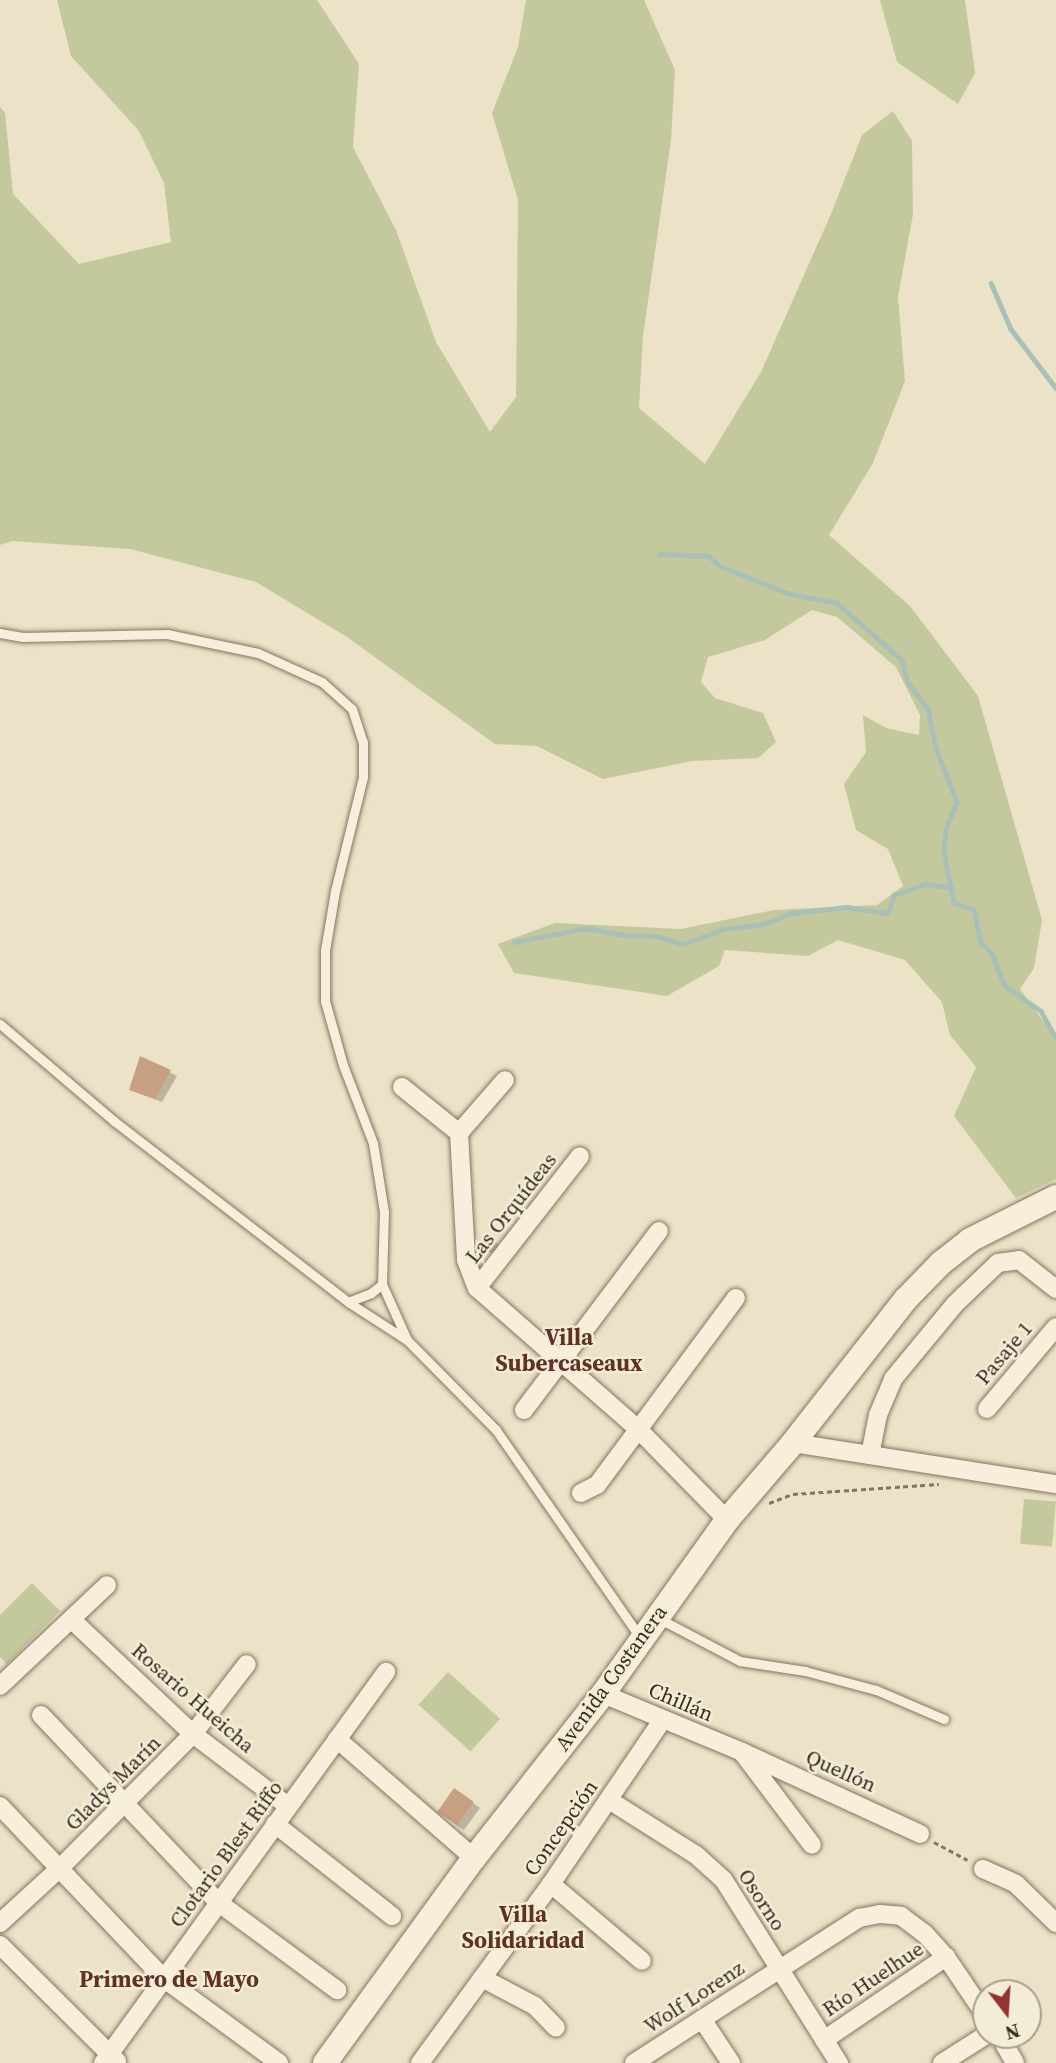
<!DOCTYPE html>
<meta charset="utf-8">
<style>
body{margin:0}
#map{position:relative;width:1056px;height:2063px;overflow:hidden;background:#ebe2c8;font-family:"Source Serif 4",serif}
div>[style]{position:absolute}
.green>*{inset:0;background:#c3c99c;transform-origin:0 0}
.shadow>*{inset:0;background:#0003}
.stream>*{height:4.5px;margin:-2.25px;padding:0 2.25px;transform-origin:2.25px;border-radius:2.25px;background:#a9c0b9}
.building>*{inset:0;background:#c79f81;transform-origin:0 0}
.path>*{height:2.5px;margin-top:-1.25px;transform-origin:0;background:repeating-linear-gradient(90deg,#86745e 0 5px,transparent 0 8.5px)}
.roads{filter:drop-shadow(0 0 2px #86745e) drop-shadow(0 0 2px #86745e)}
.lane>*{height:9px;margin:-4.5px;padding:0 4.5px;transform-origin:4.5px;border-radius:4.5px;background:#f7efdb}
.street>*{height:18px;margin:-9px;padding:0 9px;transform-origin:9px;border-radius:9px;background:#f7efdb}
.secondary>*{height:24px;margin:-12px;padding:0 12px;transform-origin:12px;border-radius:12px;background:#f7efdb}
span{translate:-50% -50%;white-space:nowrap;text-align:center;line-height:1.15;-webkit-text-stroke:5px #f3ecd7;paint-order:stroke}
.street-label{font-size:21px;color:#382c21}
.neighbourhood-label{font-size:23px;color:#613123;font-weight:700}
.north{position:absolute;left:972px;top:1979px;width:70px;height:70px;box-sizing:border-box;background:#f3ecd7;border:2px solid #a89f8e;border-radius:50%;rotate:163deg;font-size:19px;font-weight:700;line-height:28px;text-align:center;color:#382c21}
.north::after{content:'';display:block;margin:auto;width:24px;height:32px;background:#913433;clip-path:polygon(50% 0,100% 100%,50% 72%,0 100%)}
</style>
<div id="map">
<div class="green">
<i style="clip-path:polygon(57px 0,317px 0,359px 64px,353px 147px,396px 230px,436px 342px,490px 432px,516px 397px,518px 200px,492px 113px,518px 47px,526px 0,644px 0,675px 70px,671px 140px,643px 336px,639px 408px,705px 464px,761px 372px,831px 214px,862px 135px,893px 111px,912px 141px,913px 214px,898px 297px,905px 381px,873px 463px,829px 535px,910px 606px,978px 696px,1042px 920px,1034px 968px,1020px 989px,1056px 1039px,1056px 1179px,1016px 1198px,954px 1116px,976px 1067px,950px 1035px,942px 1002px,905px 960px,838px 940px,808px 956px,725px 950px,719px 966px,667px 996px,514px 973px,498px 944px,555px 923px,681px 929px,774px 910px,877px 905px,903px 886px,888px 849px,856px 830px,844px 784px,866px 752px,863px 715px,886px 728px,919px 735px,920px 715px,896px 667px,837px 617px,812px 610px,765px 640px,708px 657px,701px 682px,715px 698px,763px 713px,776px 742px,758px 758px,692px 761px,603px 779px,537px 746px,495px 744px,347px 637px,256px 582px,130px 549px,12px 541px,0 545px,0 107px,5px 113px,13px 194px,79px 264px,171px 242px,164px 183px,139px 131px,71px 56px)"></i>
<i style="clip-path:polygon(880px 0,965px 0,975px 73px,958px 104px,897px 62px)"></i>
<i style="left:1024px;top:1499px;width:32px;height:45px;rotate:5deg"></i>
<i style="clip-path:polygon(32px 1583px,60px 1611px,7px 1664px,0 1657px,0 1615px)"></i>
<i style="left:448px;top:1672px;width:70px;height:44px;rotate:42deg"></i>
</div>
<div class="shadow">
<i style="clip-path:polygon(142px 1058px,177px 1076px,162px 1102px,138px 1093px)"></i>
<i style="clip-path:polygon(493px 1241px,503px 1248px,497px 1256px,491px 1252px)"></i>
<i style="clip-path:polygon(461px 1794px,480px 1808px,464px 1830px,457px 1826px)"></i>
</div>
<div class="stream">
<i style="left:991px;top:283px;width:50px;rotate:66.5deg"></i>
<i style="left:1011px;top:329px;width:74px;rotate:52.7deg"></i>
<i style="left:660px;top:554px;width:49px;rotate:2.3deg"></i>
<i style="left:709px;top:556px;width:15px;rotate:42deg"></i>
<i style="left:720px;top:566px;width:72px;rotate:21.9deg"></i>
<i style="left:787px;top:593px;width:51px;rotate:11.3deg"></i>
<i style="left:837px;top:603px;width:86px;rotate:41.2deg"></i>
<i style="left:902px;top:660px;width:23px;rotate:75deg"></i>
<i style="left:908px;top:682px;width:34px;rotate:54deg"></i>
<i style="left:928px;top:710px;width:39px;rotate:78deg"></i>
<i style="left:936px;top:748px;width:58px;rotate:68.7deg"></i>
<i style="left:957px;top:802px;width:29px;rotate:112deg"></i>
<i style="left:946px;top:829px;width:23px;rotate:95deg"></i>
<i style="left:944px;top:852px;width:52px;rotate:78.9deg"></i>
<i style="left:954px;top:903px;width:21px;rotate:19deg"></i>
<i style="left:974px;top:910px;width:34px;rotate:78deg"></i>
<i style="left:981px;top:943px;width:15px;rotate:42deg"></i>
<i style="left:992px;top:953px;width:34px;rotate:69deg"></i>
<i style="left:1004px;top:985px;width:45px;rotate:35.1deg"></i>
<i style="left:1041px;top:1011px;width:31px;rotate:61deg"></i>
<i style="left:514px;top:942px;width:74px;rotate:-10.9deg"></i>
<i style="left:587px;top:928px;width:36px;rotate:11deg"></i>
<i style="left:622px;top:935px;width:35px;rotate:2deg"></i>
<i style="left:657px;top:936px;width:27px;rotate:17deg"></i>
<i style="left:683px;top:944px;width:44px;rotate:-20.1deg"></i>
<i style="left:724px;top:929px;width:39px;rotate:-7deg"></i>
<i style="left:763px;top:924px;width:31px;rotate:-21deg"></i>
<i style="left:792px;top:913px;width:55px;rotate:-6.2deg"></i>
<i style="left:847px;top:907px;width:41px;rotate:8.3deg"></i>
<i style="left:888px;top:913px;width:19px;rotate:-72deg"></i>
<i style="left:894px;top:895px;width:33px;rotate:-20deg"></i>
<i style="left:925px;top:884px;width:26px;rotate:7deg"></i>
</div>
<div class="building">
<i style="clip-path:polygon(140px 1056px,171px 1070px,155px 1099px,129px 1090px)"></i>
<i style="left:486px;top:1235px;width:14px;height:12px;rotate:36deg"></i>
<i style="left:454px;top:1788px;width:24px;height:29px;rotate:35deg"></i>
</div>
<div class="path">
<i style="left:769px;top:1503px;width:26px;rotate:-21deg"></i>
<i style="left:793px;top:1494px;width:146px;rotate:-3.9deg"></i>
<i style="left:934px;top:1842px;width:38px;rotate:28deg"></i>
</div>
<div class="roads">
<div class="lane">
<i style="left:0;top:633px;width:23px;rotate:10deg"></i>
<i style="left:23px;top:637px;width:144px;rotate:-1.2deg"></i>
<i style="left:167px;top:634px;width:93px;rotate:11.8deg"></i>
<i style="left:258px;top:653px;width:70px;rotate:24.4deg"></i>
<i style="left:322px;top:682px;width:40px;rotate:42deg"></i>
<i style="left:352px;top:709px;width:35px;rotate:72deg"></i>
<i style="left:363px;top:742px;width:35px;rotate:90deg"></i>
<i style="left:363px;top:777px;width:117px;rotate:103.8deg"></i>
<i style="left:335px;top:891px;width:60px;rotate:99.6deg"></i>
<i style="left:325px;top:950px;width:51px;rotate:90deg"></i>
<i style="left:325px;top:1001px;width:66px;rotate:74.3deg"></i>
<i style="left:343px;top:1065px;width:84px;rotate:69deg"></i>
<i style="left:373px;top:1143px;width:70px;rotate:80.9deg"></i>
<i style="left:384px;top:1212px;width:72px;rotate:91.6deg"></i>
<i style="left:382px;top:1284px;width:61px;rotate:65.9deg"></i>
<i style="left:0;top:1024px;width:150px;rotate:40.4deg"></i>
<i style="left:114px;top:1121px;width:296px;rotate:37.7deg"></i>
<i style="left:348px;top:1302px;width:70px;rotate:32.8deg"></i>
<i style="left:407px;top:1340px;width:127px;rotate:45.3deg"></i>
<i style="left:496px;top:1430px;width:252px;rotate:55.2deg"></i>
<i style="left:348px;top:1302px;width:25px;rotate:-21deg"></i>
<i style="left:371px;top:1293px;width:14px;rotate:-39deg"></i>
<i style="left:658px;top:1618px;width:93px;rotate:27.7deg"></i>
<i style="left:740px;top:1661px;width:66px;rotate:8.7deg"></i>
<i style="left:805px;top:1671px;width:73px;rotate:15deg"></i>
<i style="left:876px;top:1690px;width:74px;rotate:23.1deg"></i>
</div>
<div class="street">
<i style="left:402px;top:1087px;width:73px;rotate:38.9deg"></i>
<i style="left:459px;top:1133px;width:127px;rotate:86.8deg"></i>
<i style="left:466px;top:1260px;width:30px;rotate:69deg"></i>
<i style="left:477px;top:1288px;width:214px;rotate:41.2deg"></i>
<i style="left:638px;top:1429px;width:127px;rotate:45.6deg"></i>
<i style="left:459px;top:1133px;width:70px;rotate:-49deg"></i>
<i style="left:477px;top:1288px;width:167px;rotate:-52deg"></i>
<i style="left:987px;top:1409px;width:107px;rotate:-49.9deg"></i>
<i style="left:524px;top:1410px;width:224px;rotate:-53deg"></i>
<i style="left:793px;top:1443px;width:266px;rotate:8.9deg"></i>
<i style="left:870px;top:1455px;width:41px;rotate:-78.7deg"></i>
<i style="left:878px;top:1415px;width:39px;rotate:-67deg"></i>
<i style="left:893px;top:1379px;width:97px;rotate:-50.4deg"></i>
<i style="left:955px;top:1304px;width:59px;rotate:-43.6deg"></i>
<i style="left:998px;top:1263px;width:21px;rotate:-8deg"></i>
<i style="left:1019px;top:1260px;width:47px;rotate:38.1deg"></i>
<i style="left:581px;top:1493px;width:18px;rotate:-27deg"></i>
<i style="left:597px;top:1485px;width:233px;rotate:-53.4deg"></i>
<i style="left:72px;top:1620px;width:166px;rotate:43.3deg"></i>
<i style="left:193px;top:1734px;width:119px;rotate:37.2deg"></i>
<i style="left:0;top:1686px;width:147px;rotate:-43.3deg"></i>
<i style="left:603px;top:1694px;width:151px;rotate:22.6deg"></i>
<i style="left:742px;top:1752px;width:196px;rotate:24.7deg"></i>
<i style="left:41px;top:1715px;width:259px;rotate:46.6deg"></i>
<i style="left:219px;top:1903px;width:147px;rotate:36.4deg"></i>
<i style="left:337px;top:1739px;width:181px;rotate:41deg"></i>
<i style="left:742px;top:1752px;width:116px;rotate:53deg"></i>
<i style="left:609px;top:1800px;width:103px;rotate:32.3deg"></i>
<i style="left:696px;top:1855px;width:36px;rotate:42deg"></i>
<i style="left:723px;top:1879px;width:218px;rotate:57.8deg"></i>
<i style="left:0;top:1806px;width:237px;rotate:46.5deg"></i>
<i style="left:163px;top:1978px;width:144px;rotate:36.2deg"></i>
<i style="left:275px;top:1824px;width:149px;rotate:38.2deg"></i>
<i style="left:983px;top:1869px;width:36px;rotate:24deg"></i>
<i style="left:1016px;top:1884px;width:56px;rotate:44.3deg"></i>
<i style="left:551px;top:1884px;width:119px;rotate:40.2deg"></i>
<i style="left:0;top:1923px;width:80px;rotate:-42.5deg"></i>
<i style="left:59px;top:1869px;width:190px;rotate:-45.2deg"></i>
<i style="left:193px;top:1734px;width:88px;rotate:-52.4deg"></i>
<i style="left:0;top:1945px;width:165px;rotate:44.8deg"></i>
<i style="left:482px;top:1978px;width:60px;rotate:27.8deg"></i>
<i style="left:535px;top:2006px;width:30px;rotate:46deg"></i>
<i style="left:702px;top:2019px;width:53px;rotate:56.6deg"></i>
<i style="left:999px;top:2035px;width:32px;rotate:60deg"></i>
<i style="left:824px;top:2040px;width:148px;rotate:-34.2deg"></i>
<i style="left:103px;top:2063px;width:483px;rotate:-54.1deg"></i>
<i style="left:420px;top:2063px;width:222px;rotate:-53.8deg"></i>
<i style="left:551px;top:1884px;width:199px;rotate:-55.8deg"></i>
<i style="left:634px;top:2063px;width:268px;rotate:-32.8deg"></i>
<i style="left:859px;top:1918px;width:21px;rotate:-11deg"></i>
<i style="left:880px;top:1914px;width:21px;rotate:5deg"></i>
<i style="left:901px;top:1916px;width:30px;rotate:37deg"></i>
<i style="left:925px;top:1934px;width:31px;rotate:48deg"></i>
<i style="left:946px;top:1957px;width:71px;rotate:55.9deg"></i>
<i style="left:942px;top:2063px;width:52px;rotate:-32.5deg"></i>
</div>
<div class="secondary">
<i style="left:325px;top:2063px;width:253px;rotate:-54deg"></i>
<i style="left:474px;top:1858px;width:209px;rotate:-51.8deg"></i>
<i style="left:603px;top:1694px;width:214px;rotate:-54.5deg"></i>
<i style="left:727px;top:1520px;width:101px;rotate:-49.4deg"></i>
<i style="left:793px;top:1443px;width:183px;rotate:-51.9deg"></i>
<i style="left:906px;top:1299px;width:50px;rotate:-45.8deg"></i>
<i style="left:941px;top:1263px;width:37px;rotate:-38deg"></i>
<i style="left:970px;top:1240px;width:96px;rotate:-26.6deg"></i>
</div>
</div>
<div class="street-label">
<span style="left:511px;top:1208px;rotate:-52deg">Las Orquídeas</span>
<span style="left:1004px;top:1353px;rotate:-50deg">Pasaje 1</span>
<span style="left:611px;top:1678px;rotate:-54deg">Avenida Costanera</span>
<span style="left:193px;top:1698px;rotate:41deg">Rosario Hueicha</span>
<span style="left:681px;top:1702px;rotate:23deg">Chillán</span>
<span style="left:841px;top:1771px;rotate:24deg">Quellón</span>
<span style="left:113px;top:1783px;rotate:-45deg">Gladys Marín</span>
<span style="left:561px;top:1828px;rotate:-55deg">Concepción</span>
<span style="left:226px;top:1854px;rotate:-54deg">Clotario Blest Riffo</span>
<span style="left:762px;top:1900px;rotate:57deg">Osorno</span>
<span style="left:873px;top:1979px;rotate:-34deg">Río Huelhue</span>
<span style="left:694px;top:1997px;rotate:-33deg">Wolf Lorenz</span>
</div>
<div class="neighbourhood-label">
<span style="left:569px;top:1350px">Villa<br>Subercaseaux</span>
<span style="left:523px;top:1927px">Villa<br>Solidaridad</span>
<span style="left:169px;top:1979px">Primero de Mayo</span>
</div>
<div class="north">N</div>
</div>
